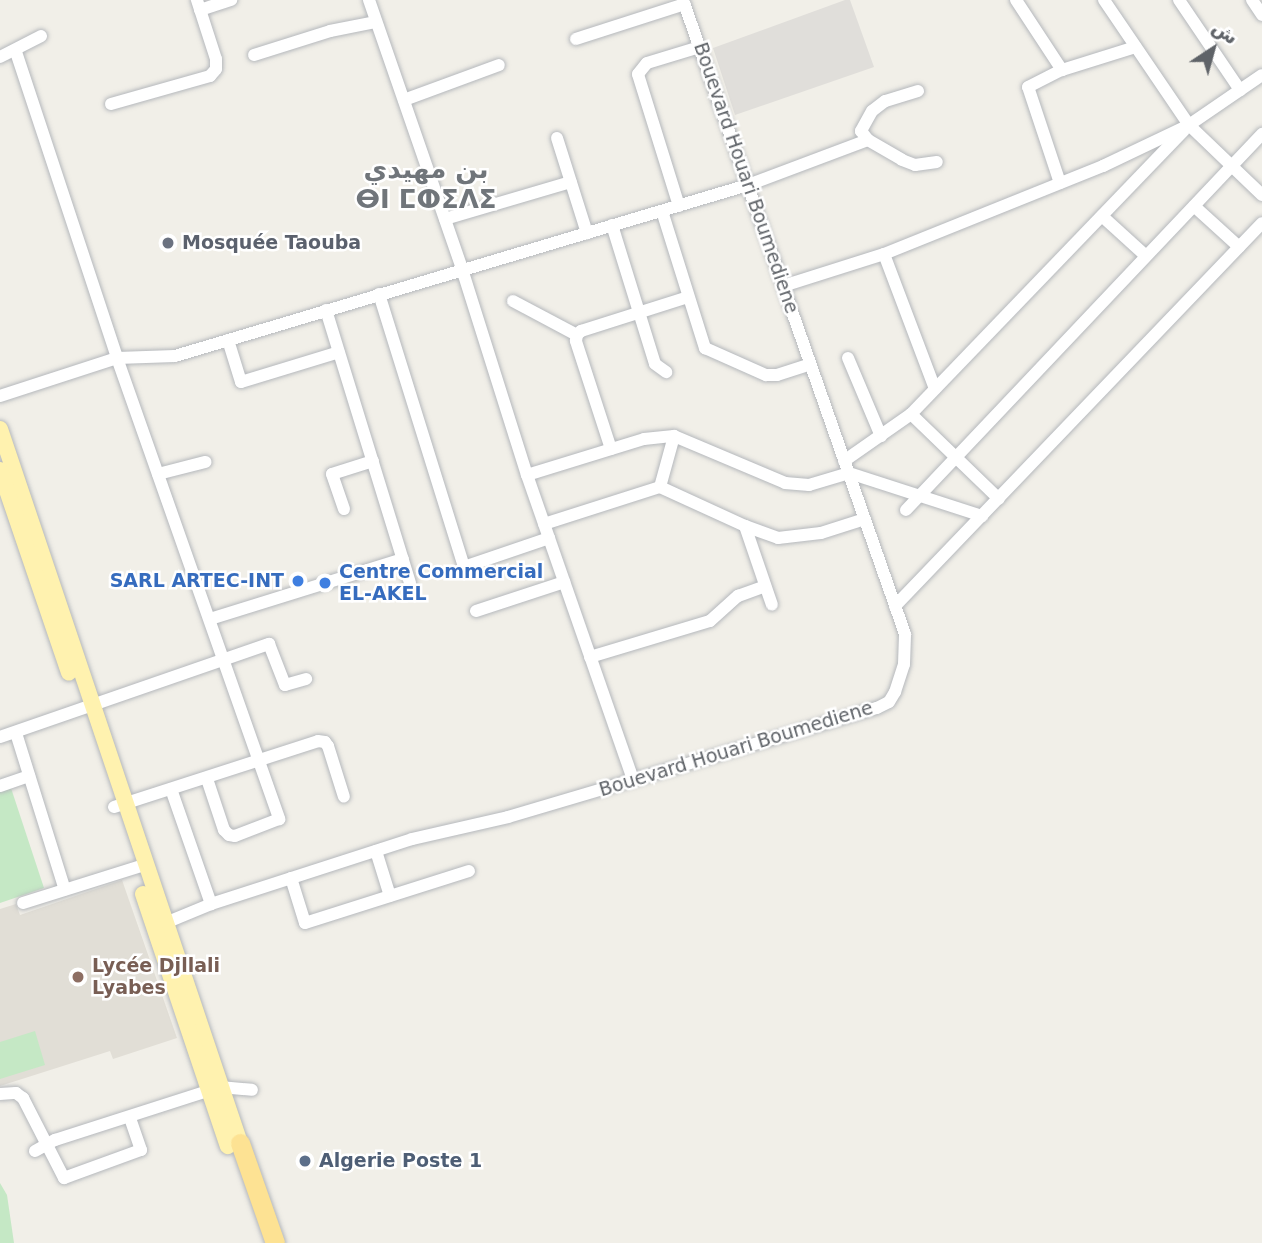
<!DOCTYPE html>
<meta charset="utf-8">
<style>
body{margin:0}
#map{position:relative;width:1262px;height:1243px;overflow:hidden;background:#f1efe8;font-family:"DejaVu Sans","Noto Sans Arabic","Noto Sans Tifinagh",sans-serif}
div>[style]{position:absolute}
.industrial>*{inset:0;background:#e0deda}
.education>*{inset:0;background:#e1ded6}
.green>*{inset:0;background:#c5e8c5}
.roads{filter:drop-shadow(0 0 2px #b5b8bc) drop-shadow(0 0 2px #b5b8bc)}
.minor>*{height:12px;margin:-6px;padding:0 6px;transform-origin:6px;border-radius:6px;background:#fff}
.major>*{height:16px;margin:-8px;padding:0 8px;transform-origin:8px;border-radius:8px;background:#fff2af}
.highway>*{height:19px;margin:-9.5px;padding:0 9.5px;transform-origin:9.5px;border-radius:9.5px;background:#fde293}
.dots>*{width:19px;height:19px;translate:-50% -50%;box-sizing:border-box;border:4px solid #fff;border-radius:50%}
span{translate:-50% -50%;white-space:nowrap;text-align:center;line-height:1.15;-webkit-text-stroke:5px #fff;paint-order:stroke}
.street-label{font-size:19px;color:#5f6368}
.worship-label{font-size:19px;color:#5b616d;font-weight:700}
.left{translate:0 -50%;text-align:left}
.shop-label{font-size:19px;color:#366cbe;font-weight:700}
.right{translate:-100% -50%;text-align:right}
.education-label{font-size:19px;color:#785e54;font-weight:700}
.service-label{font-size:19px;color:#4e5e75;font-weight:700}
.district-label{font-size:26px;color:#70757a;font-weight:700}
.north{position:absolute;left:1178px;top:14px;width:70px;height:70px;-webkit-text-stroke:5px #fff;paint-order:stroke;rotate:36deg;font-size:19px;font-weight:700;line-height:28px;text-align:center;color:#5f6368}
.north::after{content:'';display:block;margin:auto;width:24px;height:32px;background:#5f6368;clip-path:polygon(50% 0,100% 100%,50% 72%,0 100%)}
</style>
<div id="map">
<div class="industrial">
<i style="clip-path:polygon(845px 0,850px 0,874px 67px,735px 115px,713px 48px)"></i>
</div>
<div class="education">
<i style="clip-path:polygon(122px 880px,177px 1038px,113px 1059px,110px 1051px,0 1086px,0 909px,16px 904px,20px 915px)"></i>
</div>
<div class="green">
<i style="clip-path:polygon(10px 785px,44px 888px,0 903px,0 788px)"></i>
<i style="clip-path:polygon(35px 1031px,45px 1065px,0 1079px,0 1042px)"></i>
<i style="clip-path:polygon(0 1183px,7px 1195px,14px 1243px,0 1243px)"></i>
</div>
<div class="roads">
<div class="minor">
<i style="left:369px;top:0;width:285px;rotate:70.9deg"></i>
<i style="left:462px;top:269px;width:216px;rotate:72.5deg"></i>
<i style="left:527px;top:475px;width:323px;rotate:70.8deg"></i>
<i style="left:1016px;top:0;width:84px;rotate:56.7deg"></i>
<i style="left:1104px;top:0;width:151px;rotate:55.8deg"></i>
<i style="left:1189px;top:125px;width:101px;rotate:43.8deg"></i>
<i style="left:1179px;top:0;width:109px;rotate:55.9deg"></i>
<i style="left:1252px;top:0;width:18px;rotate:56deg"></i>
<i style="left:200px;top:10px;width:33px;rotate:-18deg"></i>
<i style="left:576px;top:39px;width:114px;rotate:-17.8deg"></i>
<i style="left:16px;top:52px;width:322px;rotate:71.7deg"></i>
<i style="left:117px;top:358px;width:489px;rotate:70.6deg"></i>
<i style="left:279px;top:819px;width:47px;rotate:158.9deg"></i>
<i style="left:235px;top:836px;width:6px;rotate:-171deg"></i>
<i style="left:229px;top:835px;width:7px;rotate:-135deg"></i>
<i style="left:224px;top:830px;width:54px;rotate:-108.4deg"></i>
<i style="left:254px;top:55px;width:80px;rotate:-17.5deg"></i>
<i style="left:330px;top:31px;width:47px;rotate:-11.1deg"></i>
<i style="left:0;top:57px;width:46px;rotate:-27.1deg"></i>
<i style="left:918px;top:91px;width:34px;rotate:163deg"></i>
<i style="left:885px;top:101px;width:16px;rotate:142deg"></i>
<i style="left:872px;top:111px;width:23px;rotate:119deg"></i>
<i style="left:861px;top:131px;width:11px;rotate:52deg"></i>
<i style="left:868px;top:140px;width:39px;rotate:30deg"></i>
<i style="left:902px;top:160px;width:14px;rotate:21deg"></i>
<i style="left:915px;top:165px;width:22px;rotate:-8deg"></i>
<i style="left:404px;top:100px;width:101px;rotate:-20.2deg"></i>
<i style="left:111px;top:104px;width:103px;rotate:-15.8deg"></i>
<i style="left:210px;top:76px;width:9px;rotate:-49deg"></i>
<i style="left:216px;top:69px;width:10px;rotate:-90deg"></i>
<i style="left:216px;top:59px;width:62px;rotate:-107.9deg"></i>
<i style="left:557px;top:138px;width:100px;rotate:72.5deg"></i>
<i style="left:1060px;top:183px;width:101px;rotate:-108.4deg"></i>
<i style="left:1028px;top:87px;width:38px;rotate:-27deg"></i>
<i style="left:1062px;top:70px;width:77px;rotate:-17.3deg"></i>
<i style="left:679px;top:206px;width:138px;rotate:-107.3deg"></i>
<i style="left:638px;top:74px;width:14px;rotate:-51deg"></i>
<i style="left:647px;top:63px;width:55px;rotate:-16.8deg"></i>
<i style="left:1194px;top:206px;width:61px;rotate:42.3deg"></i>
<i style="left:662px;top:211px;width:144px;rotate:72.6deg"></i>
<i style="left:705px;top:348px;width:67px;rotate:23.9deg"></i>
<i style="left:766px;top:375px;width:11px"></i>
<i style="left:777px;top:375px;width:35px;rotate:-18deg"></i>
<i style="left:1102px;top:216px;width:59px;rotate:42.3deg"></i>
<i style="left:445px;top:219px;width:131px;rotate:-16.4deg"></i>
<i style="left:612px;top:225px;width:145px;rotate:72.8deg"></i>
<i style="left:655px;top:364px;width:14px;rotate:36deg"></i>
<i style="left:884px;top:254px;width:144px;rotate:69.3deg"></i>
<i style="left:783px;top:286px;width:106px;rotate:-17.6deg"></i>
<i style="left:884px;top:254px;width:236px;rotate:-21.9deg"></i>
<i style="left:1103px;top:166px;width:95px;rotate:-25.5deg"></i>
<i style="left:1189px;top:125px;width:88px;rotate:-34.4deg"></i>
<i style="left:379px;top:294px;width:286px;rotate:72.7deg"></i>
<i style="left:464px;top:567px;width:90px;rotate:-18.8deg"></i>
<i style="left:513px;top:301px;width:72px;rotate:28deg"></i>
<i style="left:326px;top:310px;width:286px;rotate:72.9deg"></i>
<i style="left:228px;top:340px;width:44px;rotate:72.8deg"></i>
<i style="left:241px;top:382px;width:102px;rotate:-17deg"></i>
<i style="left:848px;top:358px;width:85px;rotate:67.1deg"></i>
<i style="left:0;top:396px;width:123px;rotate:-18deg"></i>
<i style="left:117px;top:358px;width:58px;rotate:-2deg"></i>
<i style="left:175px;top:356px;width:598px;rotate:-16.62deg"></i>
<i style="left:748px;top:185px;width:128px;rotate:-20.6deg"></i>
<i style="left:911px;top:414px;width:122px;rotate:44deg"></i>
<i style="left:611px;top:449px;width:114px;rotate:-108deg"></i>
<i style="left:576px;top:341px;width:6px;rotate:-81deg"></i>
<i style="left:577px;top:335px;width:6px;rotate:-45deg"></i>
<i style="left:581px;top:331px;width:112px;rotate:-17.6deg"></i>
<i style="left:844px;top:461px;width:82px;rotate:-35deg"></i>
<i style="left:911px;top:414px;width:394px;rotate:-46.1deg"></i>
<i style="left:158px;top:474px;width:49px;rotate:-14.3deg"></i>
<i style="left:527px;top:475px;width:122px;rotate:-17.1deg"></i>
<i style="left:644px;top:439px;width:30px;rotate:-6deg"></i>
<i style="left:674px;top:436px;width:121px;rotate:22.9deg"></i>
<i style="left:785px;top:483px;width:24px;rotate:5deg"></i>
<i style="left:809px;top:485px;width:42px;rotate:-16.7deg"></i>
<i style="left:849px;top:473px;width:140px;rotate:17.9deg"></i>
<i style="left:660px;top:487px;width:53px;rotate:-74.6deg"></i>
<i style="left:344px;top:509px;width:37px;rotate:-109deg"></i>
<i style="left:332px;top:474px;width:43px;rotate:-17.6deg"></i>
<i style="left:906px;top:510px;width:518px;rotate:-46.57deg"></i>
<i style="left:544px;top:524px;width:122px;rotate:-17.7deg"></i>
<i style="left:660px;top:487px;width:94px;rotate:24.6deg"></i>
<i style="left:745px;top:526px;width:35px;rotate:20deg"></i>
<i style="left:778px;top:538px;width:43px;rotate:-6.6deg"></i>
<i style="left:821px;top:533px;width:46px;rotate:-17.7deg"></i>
<i style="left:745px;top:526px;width:83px;rotate:71.1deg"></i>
<i style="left:895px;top:606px;width:530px;rotate:-46.22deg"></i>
<i style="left:476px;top:611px;width:93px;rotate:-18.2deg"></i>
<i style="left:210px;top:619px;width:202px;rotate:-17.3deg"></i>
<i style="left:590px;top:657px;width:125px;rotate:-16.7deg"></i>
<i style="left:710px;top:621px;width:38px;rotate:-42deg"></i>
<i style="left:738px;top:596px;width:29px;rotate:-20deg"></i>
<i style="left:16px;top:733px;width:164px;rotate:72.7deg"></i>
<i style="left:0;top:737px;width:285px;rotate:-19.1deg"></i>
<i style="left:269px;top:644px;width:44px;rotate:68.7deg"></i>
<i style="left:285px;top:685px;width:22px;rotate:-16deg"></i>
<i style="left:0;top:786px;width:31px;rotate:-19deg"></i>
<i style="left:171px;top:789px;width:122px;rotate:70.8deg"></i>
<i style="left:114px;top:807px;width:214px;rotate:-17.9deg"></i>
<i style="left:318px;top:741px;width:7px;rotate:8deg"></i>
<i style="left:325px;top:742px;width:5px;rotate:53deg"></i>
<i style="left:328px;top:746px;width:53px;rotate:72.6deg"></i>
<i style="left:376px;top:851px;width:47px;rotate:72.7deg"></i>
<i style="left:291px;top:878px;width:47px;rotate:72.7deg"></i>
<i style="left:305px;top:923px;width:172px;rotate:-17.6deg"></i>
<i style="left:23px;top:903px;width:127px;rotate:-17.4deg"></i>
<i style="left:158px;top:926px;width:57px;rotate:-22.5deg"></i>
<i style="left:211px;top:904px;width:211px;rotate:-17.9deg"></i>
<i style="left:412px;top:839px;width:98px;rotate:-12.9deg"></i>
<i style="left:508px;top:817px;width:385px;rotate:-16.5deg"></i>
<i style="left:877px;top:708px;width:13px;rotate:-27deg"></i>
<i style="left:889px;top:702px;width:12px;rotate:-59deg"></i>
<i style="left:895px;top:692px;width:29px;rotate:-72deg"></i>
<i style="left:904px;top:664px;width:30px;rotate:-88deg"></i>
<i style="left:905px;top:634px;width:672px;rotate:-109.3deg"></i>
<i style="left:0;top:1094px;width:16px;rotate:-4deg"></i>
<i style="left:16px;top:1093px;width:9px;rotate:36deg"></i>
<i style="left:23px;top:1098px;width:90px;rotate:62.9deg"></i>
<i style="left:64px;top:1178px;width:82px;rotate:-20deg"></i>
<i style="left:141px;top:1150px;width:34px;rotate:-109deg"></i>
<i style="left:35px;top:1151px;width:23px;rotate:-29deg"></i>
<i style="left:55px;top:1140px;width:173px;rotate:-17.8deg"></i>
<i style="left:220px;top:1087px;width:32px;rotate:5deg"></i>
</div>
<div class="major">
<i style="left:0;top:429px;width:753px;rotate:71.42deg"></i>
<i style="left:0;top:470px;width:214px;rotate:71.2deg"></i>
<i style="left:143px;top:894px;width:266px;rotate:71.4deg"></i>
</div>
<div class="highway">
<i style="left:240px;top:1143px;width:106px;rotate:70.7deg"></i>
</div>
</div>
<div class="dots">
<i style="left:168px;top:243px;background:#6b7280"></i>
<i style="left:298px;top:581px;background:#3f7fe0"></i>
<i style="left:325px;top:583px;background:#3f7fe0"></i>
<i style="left:78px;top:977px;background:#8d6e63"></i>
<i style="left:305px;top:1161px;background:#5c6f8a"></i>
</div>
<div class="street-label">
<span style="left:746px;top:178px;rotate:71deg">Bouevard Houari Boumediene</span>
<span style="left:736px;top:749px;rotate:-17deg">Bouevard Houari Boumediene</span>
</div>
<div class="worship-label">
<span class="left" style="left:182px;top:243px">Mosquée Taouba</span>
</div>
<div class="shop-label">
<span class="left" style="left:339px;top:583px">Centre Commercial<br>EL-AKEL</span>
<span class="right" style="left:284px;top:581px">SARL ARTEC-INT</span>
</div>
<div class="education-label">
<span class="left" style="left:92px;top:977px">Lycée Djllali<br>Lyabes</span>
</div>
<div class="service-label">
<span class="left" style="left:319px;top:1161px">Algerie Poste 1</span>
</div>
<div class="district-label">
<span style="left:426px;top:185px">بن مهيدي<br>ⴱⵏ ⵎⵀⵉⴷⵉ</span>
</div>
<div class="north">ش</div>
</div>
